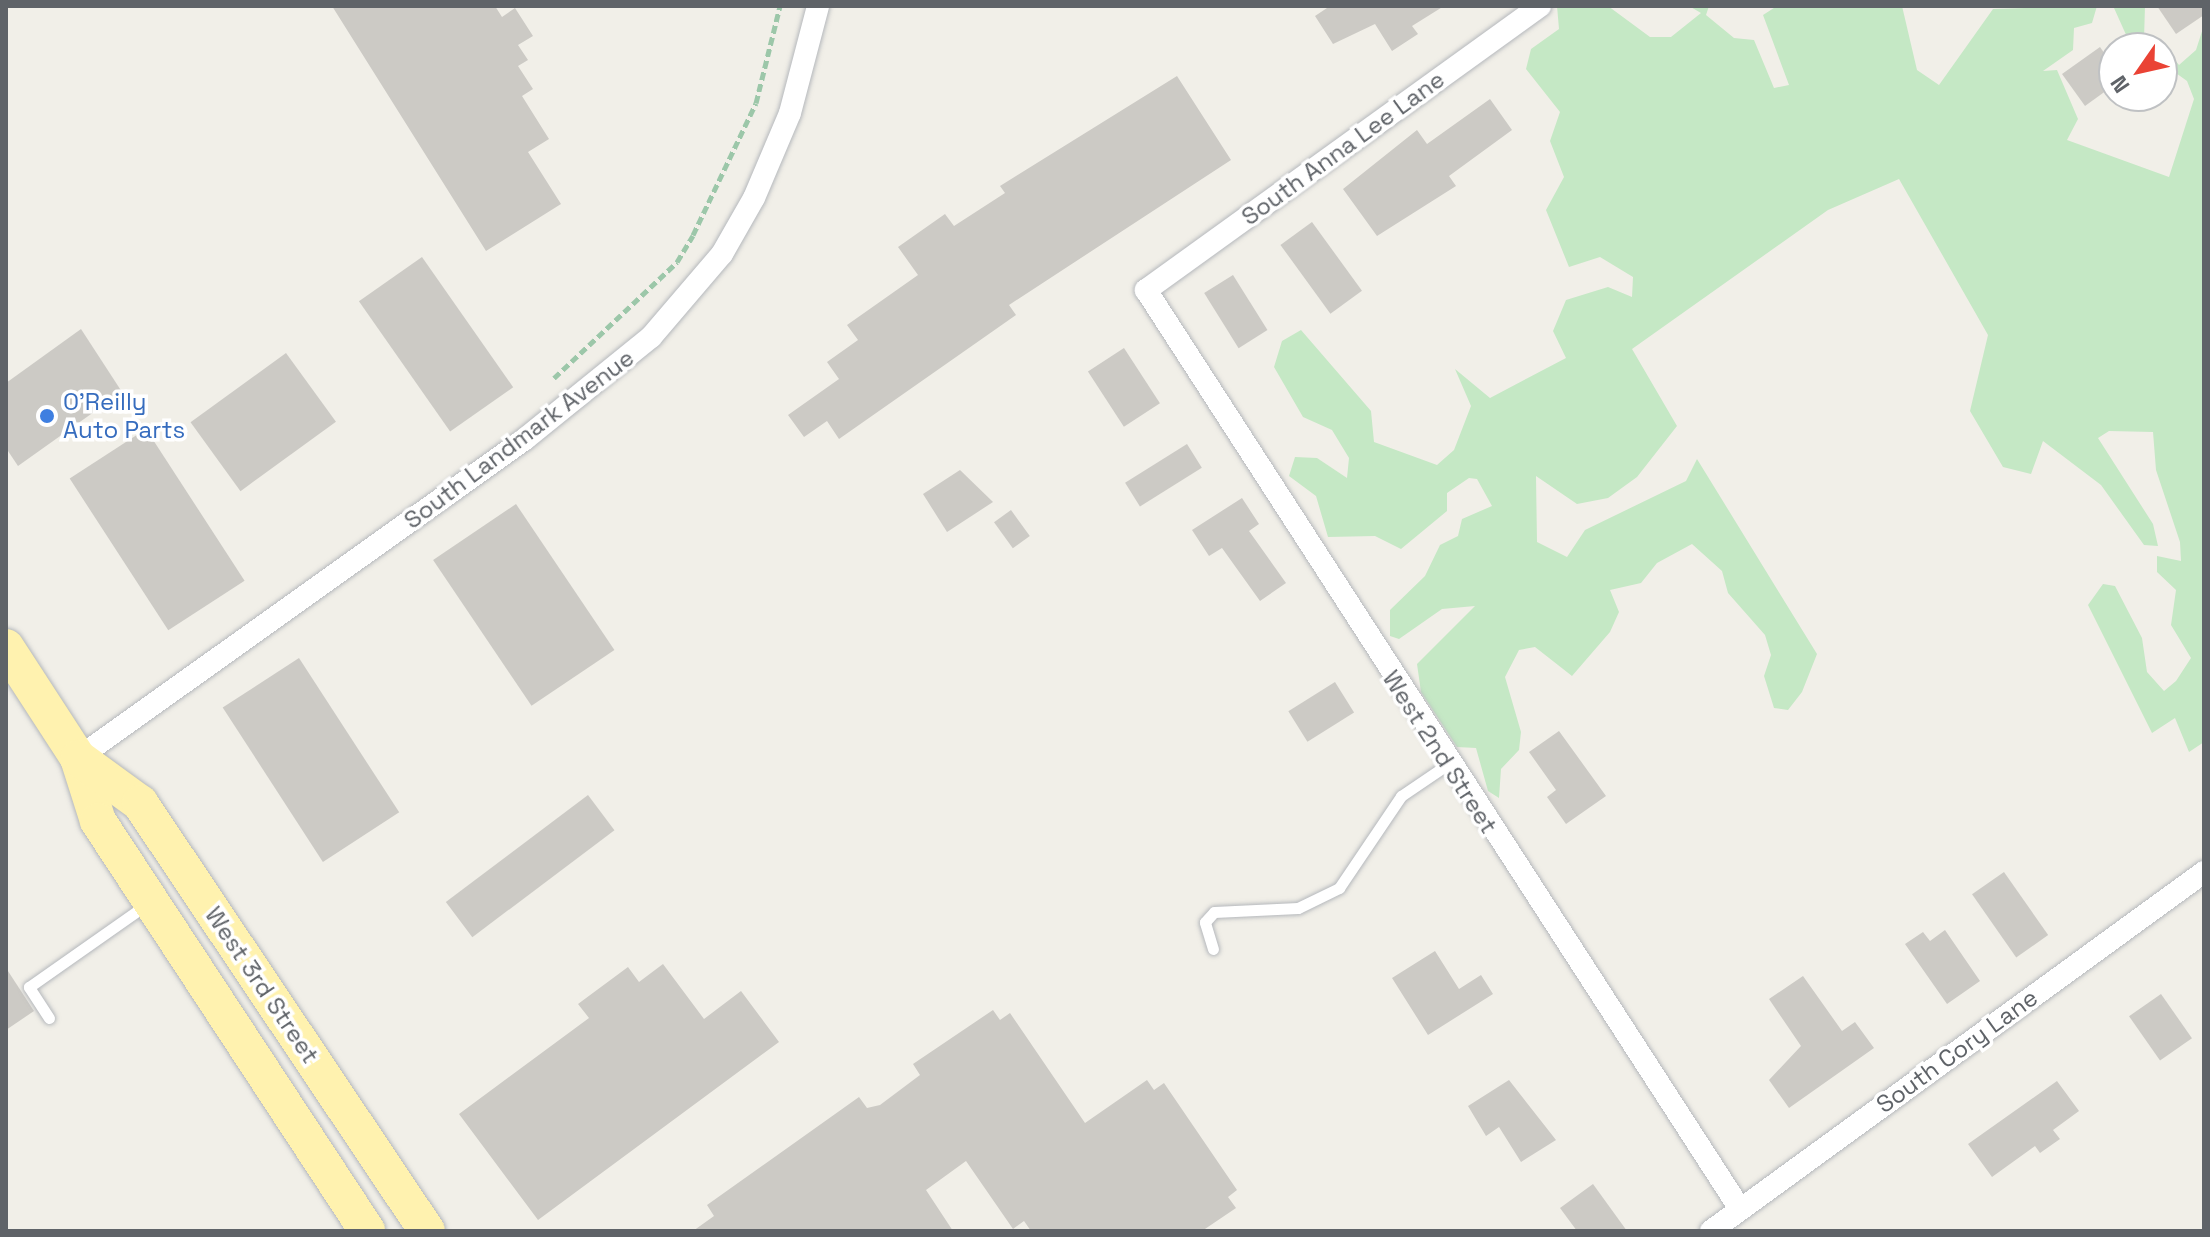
<!DOCTYPE html>
<style>
body{margin:0}
#map{position:relative;width:2210px;height:1237px;overflow:hidden;background:#f1efe8;font-family:"Space Grotesk",sans-serif}
div>[style]{position:absolute}
.green>*{inset:0;background:#c5e8c5}
.building>*{inset:0;background:#cccac5;transform-origin:0 0}
.path>*{height:5px;margin-top:-2.5px;transform-origin:0;background:repeating-linear-gradient(90deg,#9cc7a9 0 8px,transparent 0 12px)}
.roads{filter:drop-shadow(0 0 2px #b5b8bc) drop-shadow(0 0 2px #b5b8bc)}
.service>*{height:11px;margin:-5.5px;padding:0 5.5px;transform-origin:5.5px;border-radius:5.5px;background:#fff}
.minor>*{height:22px;margin:-11px;padding:0 11px;transform-origin:11px;border-radius:11px;background:#fff}
.primary>*{height:36px;margin:-18px;padding:0 18px;transform-origin:18px;border-radius:18px;background:#fff2af}
.dots>*{width:22px;height:22px;translate:-50% -50%;box-sizing:border-box;border:4px solid #fff;border-radius:50%}
span{translate:-50% -50%;white-space:nowrap;text-align:center;line-height:1.15;-webkit-text-stroke:7px #fff;paint-order:stroke}
.street-label{font-size:24px;color:#5f6368}
.shop-label{font-size:24px;color:#366cbe}
.left{translate:0 -50%;text-align:left}
.frame{position:absolute;inset:0;border:8px solid #5f6368;pointer-events:none}
.north{position:absolute;left:2098px;top:32px;width:80px;height:80px;box-sizing:border-box;background:#fff;border:2px solid #bfc1c3;border-radius:50%;rotate:236deg;font-size:22px;font-weight:700;line-height:32px;text-align:center;color:#5f6368}
.north::after{content:'';display:block;margin:auto;width:28px;height:36px;background:#ea4335;clip-path:polygon(50% 0,100% 100%,50% 72%,0 100%)}
</style>
<div id="map">
<div class="green">
<i style="clip-path:polygon(1557px 6px,1608px 6px,1650px 37px,1671px 37px,1701px 13px,1689px 6px,1709px 6px,1706px 15px,1734px 38px,1754px 40px,1774px 88px,1789px 85px,1763px 15px,1777px 6px,1902px 6px,1917px 70px,1939px 85px,1993px 9px,2097px 6px,2092px 23px,2074px 28px,2073px 50px,2043px 71px,2057px 70px,2078px 119px,2067px 140px,2169px 177px,2194px 99px,2187px 81px,2162px 63px,2162px 48px,2132px 48px,2114px 8px,2145px 6px,2144px 39px,2160px 42px,2179px 65px,2196px 50px,2204px 25px,2204px 742px,2189px 752px,2175px 718px,2152px 733px,2088px 605px,2103px 584px,2115px 586px,2142px 638px,2147px 672px,2164px 691px,2176px 681px,2191px 658px,2171px 625px,2176px 590px,2157px 572px,2157px 556px,2181px 561px,2180px 542px,2156px 470px,2153px 432px,2109px 431px,2098px 438px,2153px 524px,2158px 546px,2144px 545px,2101px 485px,2043px 441px,2031px 474px,2003px 467px,1970px 411px,1988px 335px,1899px 179px,1828px 210px,1632px 349px,1677px 426px,1637px 477px,1608px 498px,1577px 504px,1536px 476px,1537px 542px,1567px 557px,1585px 530px,1686px 481px,1697px 459px,1817px 654px,1802px 692px,1788px 710px,1774px 708px,1764px 676px,1771px 655px,1765px 635px,1728px 593px,1722px 571px,1692px 544px,1657px 563px,1641px 583px,1610px 590px,1619px 612px,1610px 632px,1572px 676px,1535px 647px,1519px 650px,1505px 677px,1521px 732px,1519px 750px,1501px 769px,1499px 798px,1488px 791px,1476px 748px,1457px 747px,1421px 692px,1417px 664px,1475px 606px,1442px 609px,1399px 639px,1390px 636px,1390px 610px,1425px 576px,1440px 545px,1458px 536px,1462px 519px,1492px 506px,1477px 479px,1469px 478px,1447px 493px,1447px 511px,1401px 549px,1375px 536px,1328px 537px,1316px 496px,1289px 476px,1295px 457px,1317px 458px,1347px 478px,1349px 458px,1332px 430px,1303px 417px,1274px 367px,1282px 341px,1301px 330px,1371px 411px,1374px 442px,1437px 465px,1454px 450px,1471px 406px,1455px 369px,1490px 398px,1566px 358px,1553px 331px,1566px 300px,1608px 287px,1632px 297px,1633px 277px,1600px 257px,1569px 267px,1546px 210px,1564px 177px,1550px 141px,1560px 112px,1526px 69px,1531px 49px,1559px 29px)"></i>
</div>
<div class="building">
<i style="clip-path:polygon(332px 6px,495px 6px,502px 17px,515px 8px,533px 36px,518px 45px,528px 60px,518px 66px,533px 89px,522px 96px,549px 139px,528px 152px,561px 204px,486px 251px)"></i>
<i style="clip-path:polygon(1330px 6px,1444px 6px,1412px 26px,1418px 34px,1392px 51px,1375px 24px,1333px 44px,1315px 16px)"></i>
<i style="clip-path:polygon(2157px 6px,2204px 6px,2204px 15px,2176px 34px)"></i>
<i style="clip-path:polygon(2100px 47px,2114px 67px,2114px 85px,2085px 106px,2062px 74px)"></i>
<i style="clip-path:polygon(1177px 76px,1231px 160px,1009px 305px,1016px 315px,839px 439px,827px 421px,804px 437px,788px 415px,839px 379px,827px 362px,858px 340px,847px 325px,918px 275px,898px 247px,945px 214px,954px 226px,1005px 193px,1000px 186px)"></i>
<i style="clip-path:polygon(1490px 99px,1512px 130px,1449px 176px,1456px 186px,1377px 236px,1343px 189px,1417px 130px,1427px 144px)"></i>
<i style="left:1312px;top:222px;width:85px;height:39px;rotate:54deg"></i>
<i style="left:422px;top:257px;width:159px;height:77px;rotate:55deg"></i>
<i style="left:1233px;top:275px;width:65px;height:34px;rotate:58deg"></i>
<i style="clip-path:polygon(81px 329px,122px 392px,18px 466px,6px 448px,6px 383px)"></i>
<i style="left:1124px;top:348px;width:66px;height:43px;rotate:57deg"></i>
<i style="left:286px;top:353px;width:85px;height:118px;rotate:54deg"></i>
<i style="left:146px;top:429px;width:181px;height:91px;rotate:57deg"></i>
<i style="left:1187px;top:444px;width:28px;height:73px;rotate:58deg"></i>
<i style="clip-path:polygon(960px 470px,993px 502px,947px 532px,923px 494px)"></i>
<i style="clip-path:polygon(1242px 498px,1259px 524px,1249px 531px,1286px 583px,1260px 601px,1222px 548px,1209px 556px,1192px 530px)"></i>
<i style="left:516px;top:504px;width:176px;height:100px;rotate:56deg"></i>
<i style="left:1011px;top:510px;width:32px;height:21px;rotate:54deg"></i>
<i style="left:299px;top:658px;width:184px;height:91px;rotate:57deg"></i>
<i style="left:1335px;top:682px;width:36px;height:55px;rotate:58deg"></i>
<i style="clip-path:polygon(1559px 731px,1606px 796px,1566px 824px,1547px 797px,1556px 790px,1529px 752px)"></i>
<i style="left:588px;top:795px;width:44px;height:178px;rotate:53deg"></i>
<i style="left:2004px;top:872px;width:77px;height:39px;rotate:55deg"></i>
<i style="clip-path:polygon(1945px 930px,1980px 981px,1947px 1004px,1905px 944px,1923px 932px,1930px 941px)"></i>
<i style="clip-path:polygon(1435px 951px,1459px 989px,1481px 975px,1493px 994px,1428px 1035px,1392px 978px)"></i>
<i style="clip-path:polygon(663px 964px,704px 1019px,741px 991px,779px 1042px,538px 1220px,459px 1114px,589px 1018px,578px 1004px,628px 967px,639px 982px)"></i>
<i style="clip-path:polygon(6px 968px,34px 1011px,6px 1030px)"></i>
<i style="clip-path:polygon(1803px 976px,1842px 1031px,1855px 1022px,1874px 1048px,1789px 1108px,1769px 1080px,1801px 1046px,1769px 999px)"></i>
<i style="left:2161px;top:994px;width:54px;height:39px;rotate:55deg"></i>
<i style="clip-path:polygon(993px 1010px,1000px 1020px,1010px 1013px,1085px 1123px,1147px 1080px,1154px 1090px,1164px 1083px,1237px 1190px,1228px 1197px,1236px 1208px,1202px 1231px,1031px 1231px,1024px 1221px,1013px 1229px,966px 1161px,926px 1190px,953px 1231px,693px 1231px,714px 1216px,707px 1205px,859px 1097px,867px 1108px,880px 1105px,920px 1075px,913px 1064px)"></i>
<i style="clip-path:polygon(1509px 1080px,1556px 1140px,1521px 1162px,1499px 1127px,1486px 1136px,1468px 1106px)"></i>
<i style="clip-path:polygon(2057px 1081px,2079px 1111px,2053px 1130px,2060px 1139px,2040px 1153px,2035px 1146px,1992px 1177px,1968px 1144px)"></i>
<i style="clip-path:polygon(1593px 1184px,1627px 1231px,1577px 1231px,1560px 1208px)"></i>
</div>
<div class="path">
<i style="left:554px;top:378px;width:169px;rotate:-43.3deg"></i>
<i style="left:677px;top:262px;width:31px;rotate:-59deg"></i>
<i style="left:693px;top:235px;width:146px;rotate:-64.5deg"></i>
<i style="left:756px;top:103px;width:100px;rotate:-76.1deg"></i>
</div>
<div class="roads">
<div class="service">
<i style="left:1213px;top:949px;width:28px;rotate:-107deg"></i>
<i style="left:1205px;top:922px;width:13px;rotate:-48deg"></i>
<i style="left:1214px;top:912px;width:84px;rotate:-2.7deg"></i>
<i style="left:1298px;top:908px;width:46px;rotate:-26deg"></i>
<i style="left:1339px;top:888px;width:111px;rotate:-56deg"></i>
<i style="left:1401px;top:796px;width:57px;rotate:-34.2deg"></i>
<i style="left:49px;top:1018px;width:37px;rotate:-123deg"></i>
<i style="left:29px;top:987px;width:144px;rotate:-35.1deg"></i>
</div>
<div class="minor">
<i style="left:1540px;top:6px;width:486px;rotate:144.2deg"></i>
<i style="left:1146px;top:290px;width:1094px;rotate:57.12deg"></i>
<i style="left:78px;top:758px;width:549px;rotate:-35.51deg"></i>
<i style="left:525px;top:439px;width:162px;rotate:-39deg"></i>
<i style="left:651px;top:337px;width:109px;rotate:-49.5deg"></i>
<i style="left:722px;top:254px;width:64px;rotate:-60.3deg"></i>
<i style="left:754px;top:198px;width:92px;rotate:-67deg"></i>
<i style="left:790px;top:113px;width:111px;rotate:-75.3deg"></i>
<i style="left:1711px;top:1231px;width:610px;rotate:-36.06deg"></i>
</div>
<div class="primary">
<i style="left:6px;top:647px;width:132px;rotate:57deg"></i>
<i style="left:78px;top:758px;width:66px;rotate:72.4deg"></i>
<i style="left:98px;top:821px;width:490px;rotate:56.7deg"></i>
<i style="left:78px;top:758px;width:77px;rotate:36deg"></i>
<i style="left:140px;top:803px;width:515px;rotate:56.16deg"></i>
</div>
</div>
<div class="dots">
<i style="left:47px;top:416px;background:#3f7fe0"></i>
</div>
<div class="street-label">
<span style="left:1343px;top:148px;rotate:-36deg">South Anna Lee Lane</span>
<span style="left:519px;top:439px;rotate:-37deg">South Landmark Avenue</span>
<span style="left:1440px;top:752px;rotate:57deg">West 2nd Street</span>
<span style="left:262px;top:985px;rotate:56deg">West 3rd Street</span>
<span style="left:1957px;top:1051px;rotate:-36deg">South Cory Lane</span>
</div>
<div class="shop-label">
<span class="left" style="left:63px;top:416px">O'Reilly<br>Auto Parts</span>
</div>
<div class="frame"></div>
<div class="north">N</div>
</div>
